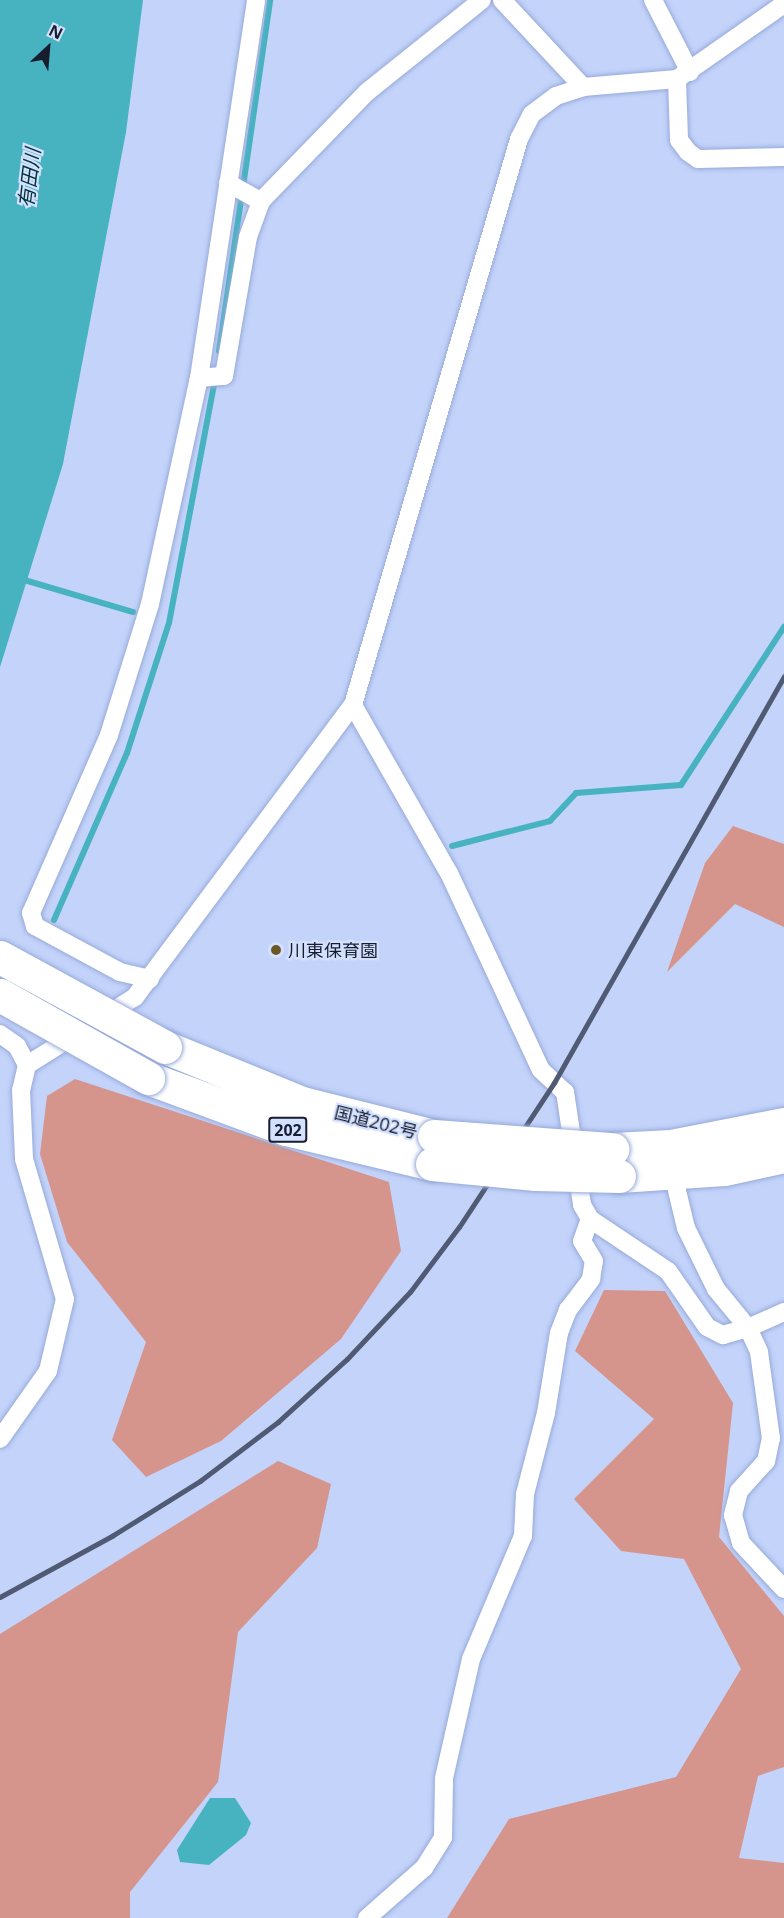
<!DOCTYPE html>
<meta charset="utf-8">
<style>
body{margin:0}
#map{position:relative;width:784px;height:1918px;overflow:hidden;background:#c3d3fa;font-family:"Open Sans","Noto Sans JP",sans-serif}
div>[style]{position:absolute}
.green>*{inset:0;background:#d5948c}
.water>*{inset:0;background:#47b2c0}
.stream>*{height:6px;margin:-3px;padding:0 3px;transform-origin:3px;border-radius:3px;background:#47b2c0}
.roads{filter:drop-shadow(0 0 2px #97aad9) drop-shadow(0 0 2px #97aad9)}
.street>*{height:18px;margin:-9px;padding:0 9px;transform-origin:9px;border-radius:9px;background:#fff}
.highway>*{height:33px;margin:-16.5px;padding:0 16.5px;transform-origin:16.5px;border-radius:16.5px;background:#fff}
.rail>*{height:4.5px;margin:-2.25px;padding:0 2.25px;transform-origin:2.25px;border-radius:2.25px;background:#505a73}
.bridges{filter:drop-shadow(0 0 2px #97aad9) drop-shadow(0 0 2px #97aad9)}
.highway-bridge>*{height:33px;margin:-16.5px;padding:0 16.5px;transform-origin:16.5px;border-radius:16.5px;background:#fff}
.dots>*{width:16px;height:16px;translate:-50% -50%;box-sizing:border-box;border:3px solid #d4e1fe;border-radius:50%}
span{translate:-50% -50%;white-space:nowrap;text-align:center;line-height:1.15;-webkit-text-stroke:4.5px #d4e1fe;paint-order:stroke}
.shield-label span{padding:2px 4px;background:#d4e1fe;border:2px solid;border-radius:4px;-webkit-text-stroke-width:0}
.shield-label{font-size:16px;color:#161d2f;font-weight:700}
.poi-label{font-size:18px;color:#161d2f}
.left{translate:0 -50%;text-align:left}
.street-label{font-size:18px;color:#161d2f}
.water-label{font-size:20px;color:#003339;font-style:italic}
.north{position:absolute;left:18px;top:18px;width:60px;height:60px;-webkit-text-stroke:4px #d4e1fe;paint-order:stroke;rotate:26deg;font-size:16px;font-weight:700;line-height:24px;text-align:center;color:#161d2f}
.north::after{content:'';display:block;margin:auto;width:21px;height:27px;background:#161d2f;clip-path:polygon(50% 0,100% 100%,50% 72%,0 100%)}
</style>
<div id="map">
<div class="green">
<i style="clip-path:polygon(733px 826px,784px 844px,784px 927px,735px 904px,667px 972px,705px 863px)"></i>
<i style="clip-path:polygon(75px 1079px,389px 1182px,401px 1251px,341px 1339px,221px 1441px,146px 1477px,112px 1440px,146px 1342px,67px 1242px,40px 1154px,47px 1096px)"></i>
<i style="clip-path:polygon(604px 1290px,665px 1291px,733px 1403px,719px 1537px,784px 1616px,784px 1767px,758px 1776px,739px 1858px,784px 1863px,784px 1918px,447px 1918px,509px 1819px,676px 1777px,741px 1669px,684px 1559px,621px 1551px,574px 1499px,654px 1419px,575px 1351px)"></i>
<i style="clip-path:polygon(278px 1461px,331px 1484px,317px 1548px,238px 1632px,218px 1782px,130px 1892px,130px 1918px,0 1918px,0 1634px)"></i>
</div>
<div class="water">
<i style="clip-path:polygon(0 0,143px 0,126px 132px,63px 464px,0 667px)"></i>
<i style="clip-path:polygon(210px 1798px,235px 1798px,251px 1823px,246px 1835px,209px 1865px,180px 1862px,177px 1850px)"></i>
</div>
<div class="stream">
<i style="left:219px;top:351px;width:355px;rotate:-81.7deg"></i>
<i style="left:21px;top:579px;width:117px;rotate:16.4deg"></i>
<i style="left:452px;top:846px;width:101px;rotate:-14.3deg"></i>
<i style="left:550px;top:821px;width:38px;rotate:-47deg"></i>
<i style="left:576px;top:793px;width:105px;rotate:-4.4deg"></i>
<i style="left:681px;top:785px;width:189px;rotate:-56.9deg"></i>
<i style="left:54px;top:920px;width:182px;rotate:-66.4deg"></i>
<i style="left:127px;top:753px;width:137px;rotate:-72.1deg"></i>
<i style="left:169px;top:623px;width:248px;rotate:-79.3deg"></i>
</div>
<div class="roads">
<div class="street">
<i style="left:502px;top:0;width:119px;rotate:47deg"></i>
<i style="left:653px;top:0;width:81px;rotate:62.8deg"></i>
<i style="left:677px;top:79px;width:61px;rotate:88.1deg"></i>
<i style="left:679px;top:140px;width:15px;rotate:53deg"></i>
<i style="left:688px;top:152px;width:12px;rotate:35deg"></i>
<i style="left:698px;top:159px;width:86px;rotate:-1.3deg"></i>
<i style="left:228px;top:183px;width:38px;rotate:29deg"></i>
<i style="left:199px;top:378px;width:25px;rotate:-5deg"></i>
<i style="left:224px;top:376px;width:141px;rotate:-80.2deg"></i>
<i style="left:248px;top:237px;width:38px;rotate:-70deg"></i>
<i style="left:261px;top:201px;width:152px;rotate:-45.8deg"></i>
<i style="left:367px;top:92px;width:147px;rotate:-38.7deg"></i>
<i style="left:353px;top:705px;width:193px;rotate:60.3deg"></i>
<i style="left:449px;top:873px;width:217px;rotate:65deg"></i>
<i style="left:541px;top:1070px;width:33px;rotate:43deg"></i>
<i style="left:565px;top:1092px;width:114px;rotate:81.4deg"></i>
<i style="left:582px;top:1205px;width:16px;rotate:60deg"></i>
<i style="left:590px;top:1219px;width:94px;rotate:33.7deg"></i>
<i style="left:668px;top:1271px;width:68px;rotate:55.1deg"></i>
<i style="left:707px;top:1327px;width:18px;rotate:27deg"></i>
<i style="left:723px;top:1335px;width:26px;rotate:-16deg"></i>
<i style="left:748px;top:1328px;width:26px;rotate:65deg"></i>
<i style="left:759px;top:1352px;width:87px;rotate:82.1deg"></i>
<i style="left:771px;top:1438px;width:24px;rotate:102deg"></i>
<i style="left:766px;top:1461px;width:40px;rotate:132deg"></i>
<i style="left:739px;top:1491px;width:25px;rotate:104deg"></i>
<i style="left:733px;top:1515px;width:29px;rotate:74deg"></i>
<i style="left:741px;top:1543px;width:63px;rotate:46.9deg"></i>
<i style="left:150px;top:979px;width:31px;rotate:-167deg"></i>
<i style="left:120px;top:972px;width:97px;rotate:-151.6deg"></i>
<i style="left:35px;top:926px;width:14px;rotate:-107deg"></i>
<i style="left:31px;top:913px;width:194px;rotate:-66.3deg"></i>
<i style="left:109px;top:735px;width:137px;rotate:-72.6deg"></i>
<i style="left:150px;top:604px;width:231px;rotate:-77.8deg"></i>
<i style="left:199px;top:378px;width:382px;rotate:-81.4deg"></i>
<i style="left:0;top:1034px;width:21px;rotate:35deg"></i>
<i style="left:17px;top:1046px;width:21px;rotate:62deg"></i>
<i style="left:27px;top:1065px;width:26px;rotate:103deg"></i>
<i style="left:21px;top:1090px;width:69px;rotate:87.5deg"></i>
<i style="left:24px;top:1159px;width:146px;rotate:73.7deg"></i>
<i style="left:65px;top:1299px;width:74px;rotate:103.3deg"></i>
<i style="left:48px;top:1371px;width:83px;rotate:125.2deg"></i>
<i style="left:27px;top:1065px;width:128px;rotate:-32.2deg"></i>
<i style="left:135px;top:997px;width:364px;rotate:-53.3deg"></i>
<i style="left:353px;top:705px;width:590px;rotate:-73.65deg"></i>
<i style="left:519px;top:139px;width:28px;rotate:-63deg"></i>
<i style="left:532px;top:114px;width:30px;rotate:-37deg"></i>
<i style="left:556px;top:96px;width:28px;rotate:-18deg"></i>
<i style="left:583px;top:87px;width:94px;rotate:-4.9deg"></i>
<i style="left:677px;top:79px;width:131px;rotate:-35deg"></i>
<i style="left:673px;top:1174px;width:56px;rotate:76.5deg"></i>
<i style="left:686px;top:1228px;width:68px;rotate:63.8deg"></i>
<i style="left:716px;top:1289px;width:50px;rotate:50.6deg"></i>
<i style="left:748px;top:1328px;width:39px;rotate:-24deg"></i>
<i style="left:367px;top:1918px;width:76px;rotate:-41.3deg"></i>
<i style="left:424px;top:1868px;width:36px;rotate:-58deg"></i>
<i style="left:443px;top:1837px;width:59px;rotate:-89deg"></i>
<i style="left:444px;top:1778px;width:122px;rotate:-77.2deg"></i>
<i style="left:471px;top:1659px;width:134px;rotate:-67.1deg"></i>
<i style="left:523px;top:1536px;width:42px;rotate:-87.3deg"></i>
<i style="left:525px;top:1494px;width:84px;rotate:-75.5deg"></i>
<i style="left:546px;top:1413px;width:81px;rotate:-80.8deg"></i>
<i style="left:559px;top:1333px;width:25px;rotate:-69deg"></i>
<i style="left:568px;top:1310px;width:39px;rotate:-53deg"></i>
<i style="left:591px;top:1279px;width:18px;rotate:-81deg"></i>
<i style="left:594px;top:1261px;width:23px;rotate:-121deg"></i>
<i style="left:582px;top:1241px;width:23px;rotate:-70deg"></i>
</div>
<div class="highway">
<i style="left:165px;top:1047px;width:148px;rotate:22.2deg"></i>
<i style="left:302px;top:1103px;width:136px;rotate:14deg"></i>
<i style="left:148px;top:1078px;width:147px;rotate:20.3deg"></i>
<i style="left:286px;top:1129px;width:150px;rotate:13.5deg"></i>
<i style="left:613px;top:1149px;width:58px;rotate:-3deg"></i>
<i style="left:671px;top:1146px;width:115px;rotate:-11deg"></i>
<i style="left:619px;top:1176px;width:105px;rotate:-3.8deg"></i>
<i style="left:724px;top:1169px;width:61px;rotate:-12.2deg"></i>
</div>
</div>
<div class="rail">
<i style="left:0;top:1597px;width:128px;rotate:-28.6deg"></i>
<i style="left:112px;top:1536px;width:104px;rotate:-32deg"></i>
<i style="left:200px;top:1481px;width:98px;rotate:-37.1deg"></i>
<i style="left:278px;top:1422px;width:93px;rotate:-42.4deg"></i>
<i style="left:347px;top:1359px;width:92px;rotate:-46.8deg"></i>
<i style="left:410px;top:1292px;width:81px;rotate:-53deg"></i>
<i style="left:459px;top:1227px;width:173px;rotate:-56.6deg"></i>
<i style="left:554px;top:1083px;width:467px;rotate:-60.5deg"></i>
</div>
<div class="bridges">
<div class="highway-bridge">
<i style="left:0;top:957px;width:188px;rotate:28.6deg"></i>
<i style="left:0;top:995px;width:170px;rotate:29.3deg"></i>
<i style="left:434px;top:1136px;width:179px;rotate:4.2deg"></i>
<i style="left:432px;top:1164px;width:104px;rotate:5.5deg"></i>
<i style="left:536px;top:1174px;width:83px;rotate:1.4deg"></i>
</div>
</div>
<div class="dots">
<i style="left:276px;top:950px;background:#6b5725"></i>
</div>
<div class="shield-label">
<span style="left:288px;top:1130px">202</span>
</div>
<div class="poi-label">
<span class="left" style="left:288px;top:950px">川東保育園</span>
</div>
<div class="street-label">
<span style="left:376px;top:1122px;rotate:14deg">国道202号</span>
</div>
<div class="water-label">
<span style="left:29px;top:178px;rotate:-83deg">有田川</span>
</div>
<div class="north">N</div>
</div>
